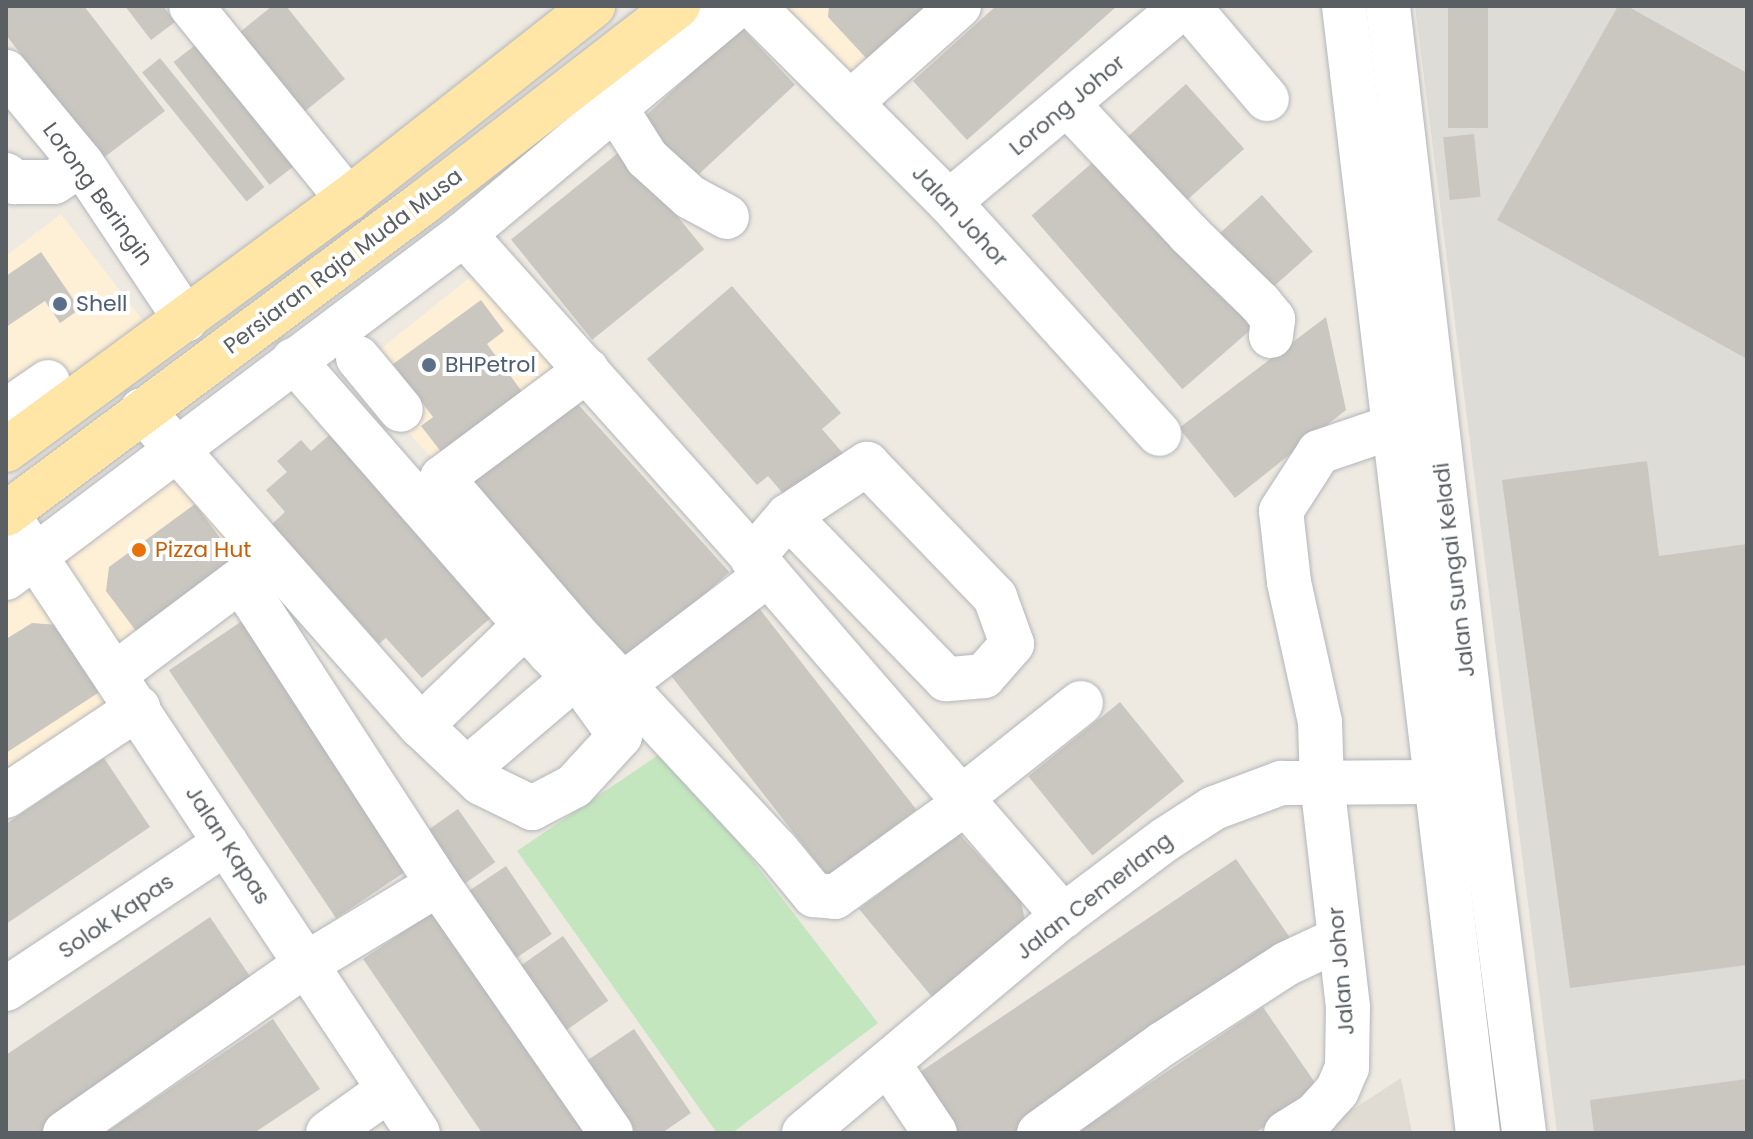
<!DOCTYPE html>
<style>
body{margin:0}
#map{position:relative;width:1753px;height:1139px;overflow:hidden;background:#eeeae2;font-family:Poppins,sans-serif}
div>[style]{position:absolute}
.commercial>*{inset:0;background:#fef0d7}
.industrial>*{inset:0;background:#dedcd7}
.education>*{inset:0;background:#e0dbd3}
.green>*{inset:0;background:#c3e6be}
.building>*{inset:0;background:#cac7c1;transform-origin:0 0}
.roads{filter:drop-shadow(0 0 2px #b3b6ba) drop-shadow(0 0 2px #b3b6ba)}
.minor>*{height:44px;margin:-22px;padding:0 22px;transform-origin:22px;border-radius:22px;background:#fff}
.major>*{height:44px;margin:-22px;padding:0 22px;transform-origin:22px;border-radius:22px;background:#ffe5a6}
.dots>*{width:22px;height:22px;translate:-50% -50%;box-sizing:border-box;border:4px solid #fff;border-radius:50%}
span{translate:-50% -50%;white-space:nowrap;text-align:center;line-height:1.15;-webkit-text-stroke:8px #fff;paint-order:stroke}
.street-label{font-size:22px;color:#5a5f63}
.service-label{font-size:22px;color:#4e5e75}
.left{translate:0 -50%;text-align:left}
.food-label{font-size:22px;color:#c56008}
.frame{position:absolute;inset:0;border:8px solid #5a5f63;pointer-events:none}
</style>
<div id="map">
<div class="commercial">
<i style="clip-path:polygon(770px 6px,945px 6px,854px 89px)"></i>
<i style="clip-path:polygon(61px 214px,148px 327px,6px 429px,6px 256px)"></i>
<i style="clip-path:polygon(473px 275px,566px 375px,441px 468px,353px 371px)"></i>
<i style="clip-path:polygon(179px 461px,258px 554px,102px 674px,123px 707px,6px 786px,6px 589px)"></i>
</div>
<div class="industrial">
<i style="clip-path:polygon(1415px 6px,1747px 6px,1747px 1133px,1557px 1133px)"></i>
</div>
<div class="education">
<i style="clip-path:polygon(1401px 1078px,1412px 1133px,1317px 1133px)"></i>
</div>
<div class="green">
<i style="clip-path:polygon(667px 749px,878px 1023px,732px 1133px,717px 1133px,517px 851px)"></i>
</div>
<div class="building">
<i style="clip-path:polygon(6px 6px,84px 6px,165px 111px,102px 159px,6px 35px)"></i>
<i style="clip-path:polygon(125px 6px,163px 6px,175px 22px,151px 40px)"></i>
<i style="clip-path:polygon(272px 6px,286px 6px,345px 79px,304px 112px,240px 32px)"></i>
<i style="clip-path:polygon(829px 6px,950px 6px,879px 72px,828px 17px)"></i>
<i style="clip-path:polygon(996px 6px,1117px 6px,967px 140px,913px 81px)"></i>
<i style="left:1448px;top:6px;width:40px;height:122px"></i>
<i style="clip-path:polygon(1618px 6px,1627px 6px,1747px 73px,1747px 359px,1497px 220px)"></i>
<i style="left:741px;top:27px;width:79px;height:139px;rotate:47deg"></i>
<i style="left:198px;top:43px;width:156px;height:31px;rotate:52deg"></i>
<i style="left:160px;top:58px;width:166px;height:23px;rotate:51deg"></i>
<i style="left:1186px;top:84px;width:87px;height:84px;rotate:48deg"></i>
<i style="left:1474px;top:134px;width:63px;height:31px;rotate:84deg"></i>
<i style="left:623px;top:149px;width:129px;height:144px;rotate:51deg"></i>
<i style="left:1107px;top:150px;width:230px;height:100px;rotate:49deg"></i>
<i style="left:1262px;top:195px;width:76px;height:57px;rotate:48deg"></i>
<i style="clip-path:polygon(41px 252px,80px 309px,60px 323px,45px 301px,6px 327px,6px 276px)"></i>
<i style="clip-path:polygon(732px 286px,841px 413px,822px 429px,847px 458px,792px 504px,768px 476px,757px 485px,647px 359px)"></i>
<i style="clip-path:polygon(481px 300px,504px 331px,487px 344px,523px 393px,442px 453px,421px 426px,433px 417px,393px 364px)"></i>
<i style="clip-path:polygon(1326px 317px,1346px 410px,1235px 498px,1179px 428px)"></i>
<i style="left:568px;top:393px;width:241px;height:137px;rotate:48deg"></i>
<i style="clip-path:polygon(335px 430px,494px 615px,422px 678px,386px 638px,379px 644px,272px 524px,285px 512px,266px 490px,287px 472px,277px 461px,301px 440px,311px 451px)"></i>
<i style="clip-path:polygon(1647px 461px,1659px 556px,1747px 544px,1747px 965px,1570px 988px,1502px 480px)"></i>
<i style="clip-path:polygon(195px 504px,235px 558px,136px 631px,106px 591px,109px 567px)"></i>
<i style="left:755px;top:603px;width:262px;height:111px;rotate:52deg"></i>
<i style="left:251px;top:615px;width:299px;height:99px;rotate:56deg"></i>
<i style="clip-path:polygon(32px 623px,58px 625px,101px 691px,6px 753px,6px 639px)"></i>
<i style="left:1120px;top:702px;width:102px;height:118px;rotate:51deg"></i>
<i style="clip-path:polygon(104px 758px,150px 827px,6px 924px,6px 824px)"></i>
<i style="left:458px;top:809px;width:65px;height:45px;rotate:55deg"></i>
<i style="clip-path:polygon(959px 834px,1021px 901px,1027px 930px,937px 1003px,859px 909px)"></i>
<i style="clip-path:polygon(1236px 859px,1297px 948px,1022px 1133px,953px 1133px,914px 1076px)"></i>
<i style="left:506px;top:866px;width:82px;height:52px;rotate:56deg"></i>
<i style="clip-path:polygon(439px 908px,593px 1133px,482px 1133px,363px 959px)"></i>
<i style="clip-path:polygon(210px 917px,258px 988px,44px 1133px,6px 1133px,6px 1055px)"></i>
<i style="left:563px;top:936px;width:79px;height:61px;rotate:55deg"></i>
<i style="clip-path:polygon(1263px 1007px,1320px 1090px,1255px 1133px,1076px 1133px)"></i>
<i style="clip-path:polygon(273px 1019px,320px 1089px,254px 1133px,105px 1133px)"></i>
<i style="clip-path:polygon(634px 1029px,691px 1113px,662px 1133px,633px 1133px,585px 1062px)"></i>
<i style="clip-path:polygon(1747px 1079px,1747px 1133px,1594px 1133px,1590px 1100px)"></i>
</div>
<div class="roads">
<div class="minor">
<i style="left:191px;top:6px;width:249px;rotate:50.9deg"></i>
<i style="left:753px;top:6px;width:277px;rotate:45deg"></i>
<i style="left:949px;top:202px;width:313px;rotate:47.8deg"></i>
<i style="left:1188px;top:6px;width:122px;rotate:49.7deg"></i>
<i style="left:1344px;top:6px;width:1135px;rotate:83.22deg"></i>
<i style="left:1388px;top:6px;width:733px;rotate:83.34deg"></i>
<i style="left:1473px;top:734px;width:402px;rotate:82.7deg"></i>
<i style="left:6px;top:72px;width:119px;rotate:50.4deg"></i>
<i style="left:82px;top:164px;width:187px;rotate:56.3deg"></i>
<i style="left:850px;top:103px;width:146px;rotate:-41.7deg"></i>
<i style="left:1068px;top:105px;width:177px;rotate:46.8deg"></i>
<i style="left:1189px;top:234px;width:99px;rotate:44.2deg"></i>
<i style="left:1260px;top:303px;width:21px;rotate:51deg"></i>
<i style="left:1273px;top:319px;width:17px;rotate:97deg"></i>
<i style="left:616px;top:109px;width:58px;rotate:57.7deg"></i>
<i style="left:647px;top:158px;width:58px;rotate:42.2deg"></i>
<i style="left:690px;top:197px;width:42px;rotate:28.4deg"></i>
<i style="left:6px;top:175px;width:11px;rotate:41deg"></i>
<i style="left:14px;top:182px;width:40px"></i>
<i style="left:54px;top:182px;width:33px;rotate:-33deg"></i>
<i style="left:949px;top:202px;width:305px;rotate:-39.9deg"></i>
<i style="left:464px;top:234px;width:456px;rotate:48.2deg"></i>
<i style="left:768px;top:574px;width:452px;rotate:49.2deg"></i>
<i style="left:358px;top:358px;width:67px;rotate:50.4deg"></i>
<i style="left:587px;top:370px;width:181px;rotate:143.3deg"></i>
<i style="left:442px;top:478px;width:203px;rotate:49.4deg"></i>
<i style="left:574px;top:632px;width:296px;rotate:47.1deg"></i>
<i style="left:776px;top:849px;width:60px;rotate:50.4deg"></i>
<i style="left:814px;top:895px;width:21px;rotate:5deg"></i>
<i style="left:835px;top:897px;width:159px;rotate:-35.8deg"></i>
<i style="left:142px;top:410px;width:422px;rotate:48.6deg"></i>
<i style="left:421px;top:726px;width:83px;rotate:43.5deg"></i>
<i style="left:481px;top:783px;width:57px;rotate:26.1deg"></i>
<i style="left:532px;top:808px;width:47px;rotate:-27.6deg"></i>
<i style="left:574px;top:786px;width:68px;rotate:-47.4deg"></i>
<i style="left:620px;top:736px;width:53px;rotate:-125.8deg"></i>
<i style="left:589px;top:693px;width:57px;rotate:-134.3deg"></i>
<i style="left:549px;top:652px;width:388px;rotate:-131.2deg"></i>
<i style="left:6px;top:411px;width:51px;rotate:-34.6deg"></i>
<i style="left:19px;top:532px;width:721px;rotate:56.42deg"></i>
<i style="left:752px;top:558px;width:55px;rotate:-49.4deg"></i>
<i style="left:788px;top:516px;width:95px;rotate:-33.4deg"></i>
<i style="left:867px;top:464px;width:185px;rotate:46.1deg"></i>
<i style="left:995px;top:597px;width:50px;rotate:70.1deg"></i>
<i style="left:1012px;top:644px;width:43px;rotate:131.2deg"></i>
<i style="left:984px;top:676px;width:38px;rotate:175deg"></i>
<i style="left:946px;top:679px;width:227px;rotate:-134.1deg"></i>
<i style="left:6px;top:578px;width:573px;rotate:-36.91deg"></i>
<i style="left:464px;top:234px;width:356px;rotate:-39.9deg"></i>
<i style="left:242px;top:582px;width:360px;rotate:57deg"></i>
<i style="left:438px;top:884px;width:303px;rotate:55.2deg"></i>
<i style="left:115px;top:674px;width:186px;rotate:-36.9deg"></i>
<i style="left:622px;top:685px;width:183px;rotate:-37.2deg"></i>
<i style="left:421px;top:726px;width:125px;rotate:-44deg"></i>
<i style="left:511px;top:639px;width:22px;rotate:-22deg"></i>
<i style="left:467px;top:769px;width:140px;rotate:-40.4deg"></i>
<i style="left:6px;top:796px;width:159px;rotate:-33.7deg"></i>
<i style="left:961px;top:798px;width:153px;rotate:-38.4deg"></i>
<i style="left:6px;top:989px;width:264px;rotate:-33.6deg"></i>
<i style="left:888px;top:1063px;width:84px;rotate:56.1deg"></i>
<i style="left:65px;top:1133px;width:294px;rotate:-35deg"></i>
<i style="left:306px;top:964px;width:154px;rotate:-31.2deg"></i>
<i style="left:328px;top:1133px;width:74px;rotate:-35.6deg"></i>
<i style="left:804px;top:1133px;width:338px;rotate:-40deg"></i>
<i style="left:1063px;top:916px;width:129px;rotate:-36.8deg"></i>
<i style="left:1166px;top:839px;width:57px;rotate:-32.9deg"></i>
<i style="left:1214px;top:808px;width:72px;rotate:-20.5deg"></i>
<i style="left:1281px;top:783px;width:154px;rotate:-0.4deg"></i>
<i style="left:1039px;top:1133px;width:154px;rotate:-35.8deg"></i>
<i style="left:1164px;top:1043px;width:145px;rotate:-32.9deg"></i>
<i style="left:1286px;top:964px;width:59px;rotate:-25.3deg"></i>
<i style="left:1286px;top:1133px;width:36px;rotate:-32deg"></i>
<i style="left:1316px;top:1114px;width:31px;rotate:-48deg"></i>
<i style="left:1337px;top:1091px;width:25px;rotate:-67deg"></i>
<i style="left:1347px;top:1068px;width:61px;rotate:-89.1deg"></i>
<i style="left:1348px;top:1007px;width:226px;rotate:-96.6deg"></i>
<i style="left:1322px;top:783px;width:61px;rotate:-91.9deg"></i>
<i style="left:1320px;top:722px;width:143px;rotate:-102.5deg"></i>
<i style="left:1289px;top:582px;width:71px;rotate:-96.4deg"></i>
<i style="left:1281px;top:511px;width:70px;rotate:-57.2deg"></i>
<i style="left:1319px;top:452px;width:80px;rotate:-18.9deg"></i>
</div>
<div class="major">
<i style="left:6px;top:450px;width:424px;rotate:-36.3deg"></i>
<i style="left:348px;top:199px;width:312px;rotate:-38.2deg"></i>
<i style="left:6px;top:514px;width:522px;rotate:-36.74deg"></i>
<i style="left:424px;top:202px;width:321px;rotate:-37.7deg"></i>
</div>
</div>
<div class="dots">
<i style="left:60px;top:304px;background:#5c6f8a"></i>
<i style="left:429px;top:365px;background:#5c6f8a"></i>
<i style="left:139px;top:550px;background:#e8710a"></i>
</div>
<div class="street-label">
<span style="left:1067px;top:105px;rotate:-40deg">Lorong Johor</span>
<span style="left:98px;top:194px;rotate:54deg">Lorong Beringin</span>
<span style="left:960px;top:216px;rotate:47deg">Jalan Johor</span>
<span style="left:343px;top:261px;rotate:-37deg">Persiaran Raja Muda Musa</span>
<span style="left:1454px;top:570px;rotate:-97deg">Jalan Sungai Keladi</span>
<span style="left:228px;top:845px;rotate:57deg">Jalan Kapas</span>
<span style="left:1094px;top:896px;rotate:-38deg">Jalan Cemerlang</span>
<span style="left:116px;top:916px;rotate:-34deg">Solok Kapas</span>
<span style="left:1341px;top:971px;rotate:-95deg">Jalan Johor</span>
</div>
<div class="service-label">
<span class="left" style="left:76px;top:304px">Shell</span>
<span class="left" style="left:445px;top:365px">BHPetrol</span>
</div>
<div class="food-label">
<span class="left" style="left:155px;top:550px">Pizza Hut</span>
</div>
<div class="frame"></div>
</div>
